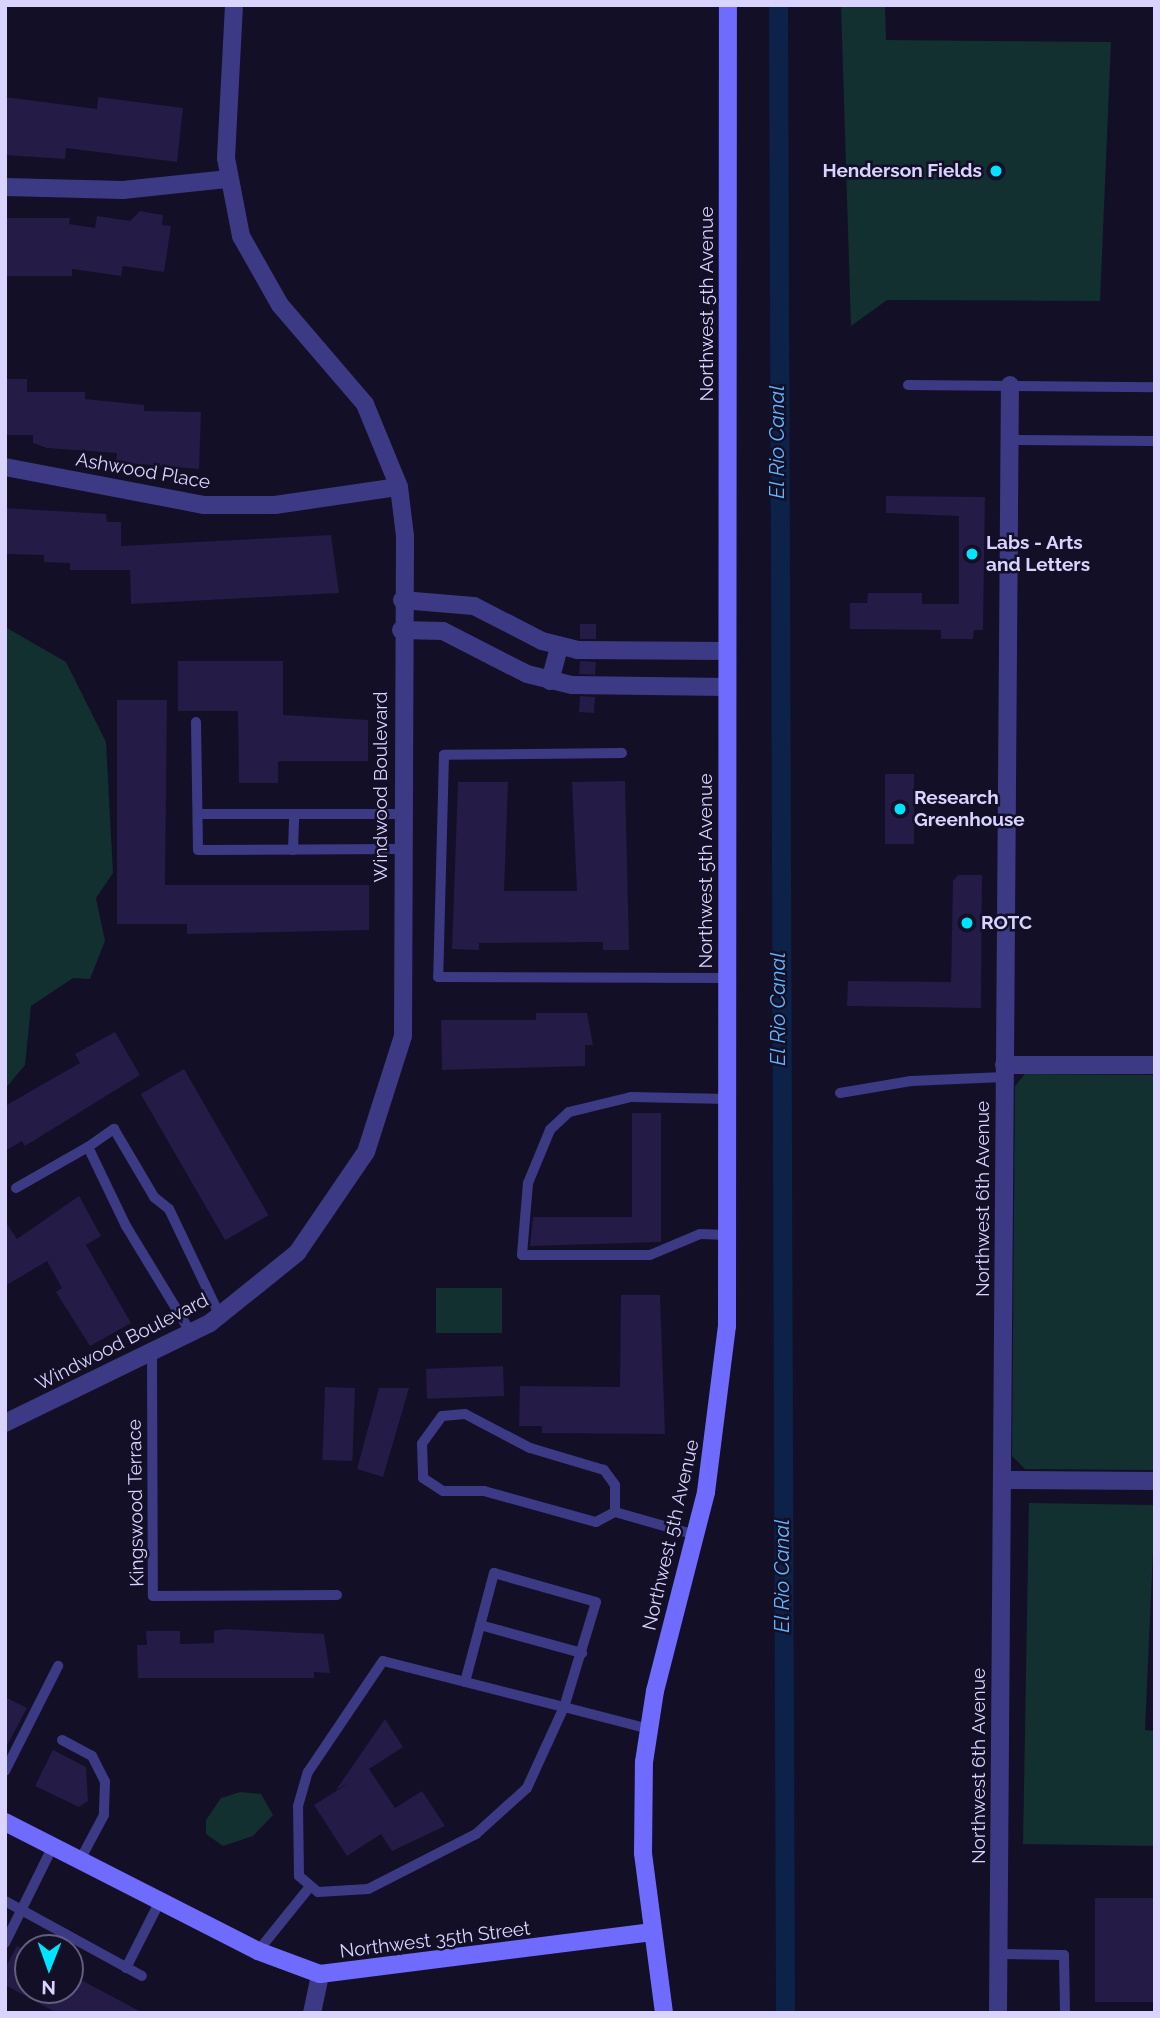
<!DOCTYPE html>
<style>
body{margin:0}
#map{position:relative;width:1160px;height:2018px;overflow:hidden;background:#130f26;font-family:Raleway,sans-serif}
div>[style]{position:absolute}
.green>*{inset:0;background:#12302f;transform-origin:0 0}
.canal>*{height:19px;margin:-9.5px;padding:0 9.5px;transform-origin:9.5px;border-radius:9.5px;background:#0c2248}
.building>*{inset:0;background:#241b47;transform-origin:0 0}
.lane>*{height:10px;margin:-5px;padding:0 5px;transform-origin:5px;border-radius:5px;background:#3d3a85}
.street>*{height:18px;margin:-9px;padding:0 9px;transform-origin:9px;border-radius:9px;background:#3d3a85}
.secondary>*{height:18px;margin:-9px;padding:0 9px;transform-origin:9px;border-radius:9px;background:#6f6bff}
.dots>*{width:19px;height:19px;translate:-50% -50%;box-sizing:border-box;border:4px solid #130f26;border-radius:50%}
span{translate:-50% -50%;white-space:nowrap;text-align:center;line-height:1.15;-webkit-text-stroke:5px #130f26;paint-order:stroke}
.poi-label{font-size:19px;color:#d9d4ff;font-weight:700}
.right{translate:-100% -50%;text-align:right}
.left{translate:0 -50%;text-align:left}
.street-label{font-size:19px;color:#d9d4ff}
.water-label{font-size:21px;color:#62b6ff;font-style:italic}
.frame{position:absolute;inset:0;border:7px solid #d9d4ff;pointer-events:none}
.north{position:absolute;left:14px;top:1934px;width:70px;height:70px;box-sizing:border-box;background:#130f26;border:2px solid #625e7d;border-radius:50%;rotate:181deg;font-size:19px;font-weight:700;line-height:28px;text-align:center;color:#d9d4ff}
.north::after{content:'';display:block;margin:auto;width:24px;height:32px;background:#00e5ff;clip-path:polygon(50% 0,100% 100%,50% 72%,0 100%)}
</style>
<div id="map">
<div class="green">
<i style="clip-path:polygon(841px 5px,885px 5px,886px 40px,1111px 42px,1100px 301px,887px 300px,851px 326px)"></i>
<i style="clip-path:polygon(5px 627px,66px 662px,106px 742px,113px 873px,96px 898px,105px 941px,90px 979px,73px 978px,31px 1006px,25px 1065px,5px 1089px)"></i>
<i style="clip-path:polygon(1025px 1074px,1155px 1075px,1155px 1470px,1025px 1469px,1012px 1456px,1015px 1086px)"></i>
<i style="left:436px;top:1288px;width:66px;height:45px"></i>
<i style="clip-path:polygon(1029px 1503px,1155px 1505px,1145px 1730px,1155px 1731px,1155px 1846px,1023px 1844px)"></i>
<i style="clip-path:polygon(240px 1792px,261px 1794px,273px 1815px,253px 1836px,223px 1846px,206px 1834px,206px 1820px,221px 1798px)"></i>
</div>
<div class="canal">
<i style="left:778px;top:5px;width:2008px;rotate:89.8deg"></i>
</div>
<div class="building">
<i style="clip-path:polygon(5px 97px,97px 109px,98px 97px,183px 108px,177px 162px,66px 148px,65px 159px,5px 155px)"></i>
<i style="clip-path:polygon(140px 211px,163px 215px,162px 225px,171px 226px,164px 272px,123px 266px,121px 276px,72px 269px,72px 276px,5px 276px,5px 218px,70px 218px,69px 224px,95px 228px,97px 216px,130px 221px)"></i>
<i style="clip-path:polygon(5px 379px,27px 379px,27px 392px,85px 392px,85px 399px,144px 405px,144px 411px,201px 412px,199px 469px,116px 462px,117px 453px,47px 448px,33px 443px,33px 435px,5px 435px)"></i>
<i style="clip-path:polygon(886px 496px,985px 497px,983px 630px,974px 630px,973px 639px,941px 639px,941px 630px,850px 629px,850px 603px,867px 603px,868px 593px,922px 593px,922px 604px,959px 604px,959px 516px,886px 513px)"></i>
<i style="clip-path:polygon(5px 508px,106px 514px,107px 522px,121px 522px,121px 546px,331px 535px,339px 593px,131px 604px,130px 570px,70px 570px,70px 563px,44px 562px,44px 555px,5px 554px)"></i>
<i style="left:580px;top:624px;width:16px;height:15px"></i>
<i style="clip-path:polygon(178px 661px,283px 661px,283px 715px,368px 720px,368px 761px,283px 761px,278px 762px,278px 783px,239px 783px,238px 711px,178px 711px)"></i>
<i style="left:580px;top:661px;width:16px;height:13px;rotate:4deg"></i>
<i style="left:580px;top:696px;width:15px;height:16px;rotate:4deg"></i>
<i style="clip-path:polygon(117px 700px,167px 700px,165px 885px,369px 885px,369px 930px,187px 934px,187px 924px,117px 924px)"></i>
<i style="left:885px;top:774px;width:29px;height:70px"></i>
<i style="clip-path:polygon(625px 781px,629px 950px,603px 950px,603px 942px,479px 943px,479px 950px,452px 949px,458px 782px,508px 782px,504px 891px,577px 891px,572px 782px)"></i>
<i style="clip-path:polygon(958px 875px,982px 875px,981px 1008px,847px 1006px,848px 981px,951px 982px,953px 881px)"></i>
<i style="clip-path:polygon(536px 1013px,587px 1013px,593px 1045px,585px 1045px,585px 1066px,442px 1070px,441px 1020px,536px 1020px)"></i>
<i style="clip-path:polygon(115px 1032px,140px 1075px,25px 1146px,22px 1141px,5px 1151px,5px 1106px,80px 1063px,75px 1054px)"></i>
<i style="left:184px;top:1069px;width:169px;height:50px;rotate:60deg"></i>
<i style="clip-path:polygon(632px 1113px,661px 1113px,661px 1242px,530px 1246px,533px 1217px,632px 1217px)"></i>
<i style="clip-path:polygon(79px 1196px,101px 1236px,86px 1245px,131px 1323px,90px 1346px,56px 1292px,62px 1288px,47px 1261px,5px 1286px,5px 1221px,17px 1239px)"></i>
<i style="clip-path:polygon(621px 1295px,660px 1295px,665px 1434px,542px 1433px,542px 1426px,519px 1426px,520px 1386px,620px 1387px)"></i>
<i style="left:503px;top:1366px;width:30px;height:77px;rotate:88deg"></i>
<i style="left:325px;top:1387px;width:30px;height:73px;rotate:2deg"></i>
<i style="clip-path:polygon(379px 1388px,409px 1388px,383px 1477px,357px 1469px)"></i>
<i style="clip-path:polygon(225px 1629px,324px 1634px,330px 1673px,314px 1672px,314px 1678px,138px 1678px,137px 1645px,147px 1645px,146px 1631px,180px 1631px,180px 1644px,214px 1643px,214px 1631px)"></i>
<i style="clip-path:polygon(5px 1697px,27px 1708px,5px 1749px)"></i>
<i style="clip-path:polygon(385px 1719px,403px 1747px,369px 1769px,395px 1808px,422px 1791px,445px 1826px,392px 1851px,381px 1834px,347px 1856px,314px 1805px,349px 1783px,336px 1790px)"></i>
<i style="clip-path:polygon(53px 1750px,86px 1767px,88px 1801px,79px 1807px,35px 1786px)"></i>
<i style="left:1095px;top:1898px;width:60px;height:104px"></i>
<i style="clip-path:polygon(17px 1946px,28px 1952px,28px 1990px,70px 1990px,70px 1974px,143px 2013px,57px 2013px,5px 1985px,5px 1968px)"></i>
</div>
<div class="lane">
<i style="left:908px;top:385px;width:247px;rotate:0.5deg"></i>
<i style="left:1009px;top:440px;width:146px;rotate:0.4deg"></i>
<i style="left:196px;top:722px;width:128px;rotate:89.1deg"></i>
<i style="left:198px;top:850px;width:202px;rotate:-0.3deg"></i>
<i style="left:622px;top:753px;width:178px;rotate:179.4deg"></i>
<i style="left:444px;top:755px;width:222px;rotate:91.5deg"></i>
<i style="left:438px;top:977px;width:289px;rotate:0.2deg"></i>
<i style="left:198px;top:814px;width:203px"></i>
<i style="left:293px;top:850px;width:36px;rotate:-88deg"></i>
<i style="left:840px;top:1093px;width:72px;rotate:-9.6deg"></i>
<i style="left:911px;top:1081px;width:93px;rotate:-2.5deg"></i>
<i style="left:728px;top:1099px;width:97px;rotate:-178.8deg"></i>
<i style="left:631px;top:1097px;width:64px;rotate:166.4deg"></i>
<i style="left:569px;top:1112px;width:26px;rotate:137deg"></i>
<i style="left:550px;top:1130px;width:57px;rotate:112.5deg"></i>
<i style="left:528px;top:1183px;width:72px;rotate:94.8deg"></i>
<i style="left:522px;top:1255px;width:128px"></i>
<i style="left:650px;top:1255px;width:54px;rotate:-22.8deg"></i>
<i style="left:700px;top:1234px;width:28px;rotate:2deg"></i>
<i style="left:88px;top:1147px;width:32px;rotate:-35deg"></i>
<i style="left:114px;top:1129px;width:79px;rotate:59.5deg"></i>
<i style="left:154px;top:1197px;width:19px;rotate:39deg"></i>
<i style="left:169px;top:1209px;width:119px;rotate:64.5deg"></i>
<i style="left:16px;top:1188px;width:83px;rotate:-29.7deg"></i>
<i style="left:88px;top:1147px;width:88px;rotate:64.3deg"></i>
<i style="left:126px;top:1226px;width:125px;rotate:58.7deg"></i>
<i style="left:152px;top:1353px;width:243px;rotate:89.8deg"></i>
<i style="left:153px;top:1596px;width:184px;rotate:-0.3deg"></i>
<i style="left:615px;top:1512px;width:27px;rotate:-90deg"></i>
<i style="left:615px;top:1485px;width:19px;rotate:-126deg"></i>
<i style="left:604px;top:1470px;width:77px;rotate:-163.4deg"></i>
<i style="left:530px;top:1448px;width:73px;rotate:-152.4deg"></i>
<i style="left:465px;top:1414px;width:23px;rotate:175deg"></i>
<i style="left:442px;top:1416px;width:34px;rotate:126deg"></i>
<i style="left:422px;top:1444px;width:34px;rotate:88deg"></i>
<i style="left:423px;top:1478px;width:24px;rotate:33deg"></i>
<i style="left:443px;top:1491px;width:41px"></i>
<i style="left:484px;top:1491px;width:116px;rotate:15.5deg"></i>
<i style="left:596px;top:1522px;width:21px;rotate:-28deg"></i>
<i style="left:615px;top:1512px;width:84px;rotate:15.9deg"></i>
<i style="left:480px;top:1625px;width:106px;rotate:15.4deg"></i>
<i style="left:383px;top:1661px;width:187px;rotate:14.3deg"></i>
<i style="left:564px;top:1707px;width:89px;rotate:114.6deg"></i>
<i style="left:527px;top:1788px;width:69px;rotate:138deg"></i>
<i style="left:476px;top:1834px;width:121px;rotate:153deg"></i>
<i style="left:368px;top:1889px;width:50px;rotate:176.6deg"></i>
<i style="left:318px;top:1892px;width:25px;rotate:-140deg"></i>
<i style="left:299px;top:1876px;width:70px;rotate:-90.8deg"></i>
<i style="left:298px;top:1806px;width:35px;rotate:-74deg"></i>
<i style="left:308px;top:1772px;width:134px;rotate:-56deg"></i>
<i style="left:465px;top:1682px;width:113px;rotate:-75.1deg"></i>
<i style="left:494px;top:1573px;width:106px;rotate:15.9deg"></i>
<i style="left:596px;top:1602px;width:110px;rotate:106.9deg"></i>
<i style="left:564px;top:1707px;width:88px;rotate:14.5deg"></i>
<i style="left:62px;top:1740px;width:34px;rotate:28deg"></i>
<i style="left:92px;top:1756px;width:29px;rotate:63deg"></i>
<i style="left:105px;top:1782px;width:33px;rotate:92deg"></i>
<i style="left:104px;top:1815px;width:51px;rotate:118.1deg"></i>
<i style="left:5px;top:1771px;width:118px;rotate:-63.2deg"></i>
<i style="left:5px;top:1901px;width:156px;rotate:28.7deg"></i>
<i style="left:5px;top:1943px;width:108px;rotate:-63.7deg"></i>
<i style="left:258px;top:1951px;width:80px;rotate:-51.1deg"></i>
<i style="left:998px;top:1954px;width:66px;rotate:0.9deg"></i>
<i style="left:1064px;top:1955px;width:58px;rotate:89deg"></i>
<i style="left:126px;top:1968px;width:75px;rotate:-63.1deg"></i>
</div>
<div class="street">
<i style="left:5px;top:187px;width:118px;rotate:1.5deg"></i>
<i style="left:123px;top:190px;width:106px;rotate:-6deg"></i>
<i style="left:5px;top:467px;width:203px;rotate:10.8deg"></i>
<i style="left:204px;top:505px;width:71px"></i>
<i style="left:275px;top:505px;width:125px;rotate:-8.3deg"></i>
<i style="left:402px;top:600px;width:72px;rotate:4.8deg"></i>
<i style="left:474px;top:606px;width:76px;rotate:27.2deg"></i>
<i style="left:542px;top:641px;width:36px;rotate:14deg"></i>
<i style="left:577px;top:650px;width:150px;rotate:0.4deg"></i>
<i style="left:401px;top:630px;width:42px;rotate:1.4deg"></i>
<i style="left:443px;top:631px;width:94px;rotate:27.1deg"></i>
<i style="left:527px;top:674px;width:46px;rotate:13.7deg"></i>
<i style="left:572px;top:685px;width:155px;rotate:0.7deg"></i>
<i style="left:550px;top:681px;width:35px;rotate:-75deg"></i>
<i style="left:1004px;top:1065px;width:151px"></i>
<i style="left:5px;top:1423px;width:228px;rotate:-26deg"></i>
<i style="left:210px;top:1323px;width:112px;rotate:-38.8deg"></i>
<i style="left:297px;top:1253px;width:122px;rotate:-55.7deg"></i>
<i style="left:366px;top:1152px;width:122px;rotate:-72.3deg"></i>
<i style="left:403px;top:1036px;width:500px;rotate:-89.77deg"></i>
<i style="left:405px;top:536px;width:49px;rotate:-97deg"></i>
<i style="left:399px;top:487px;width:90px;rotate:-112.3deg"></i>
<i style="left:365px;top:404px;width:130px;rotate:-130.6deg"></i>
<i style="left:280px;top:305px;width:79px;rotate:-119.5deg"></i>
<i style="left:241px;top:236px;width:79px;rotate:-100.9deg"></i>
<i style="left:226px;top:158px;width:153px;rotate:-87deg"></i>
<i style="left:1002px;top:1480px;width:153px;rotate:0.4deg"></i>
<i style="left:312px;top:2013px;width:40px;rotate:-78deg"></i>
<i style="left:998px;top:2013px;width:1628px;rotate:-89.58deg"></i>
</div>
<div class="secondary">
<i style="left:5px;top:1822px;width:284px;rotate:27deg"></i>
<i style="left:258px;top:1951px;width:66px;rotate:20.4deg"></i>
<i style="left:320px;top:1974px;width:335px;rotate:-7.2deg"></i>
<i style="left:664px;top:2013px;width:161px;rotate:-97.5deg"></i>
<i style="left:643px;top:1853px;width:91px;rotate:-89.4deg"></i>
<i style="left:644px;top:1762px;width:72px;rotate:-81.2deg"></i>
<i style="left:655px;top:1691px;width:205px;rotate:-75.6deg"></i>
<i style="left:706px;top:1492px;width:167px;rotate:-82.8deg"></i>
<i style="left:727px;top:1326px;width:1321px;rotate:-89.96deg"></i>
</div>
<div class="dots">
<i style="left:996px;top:171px;background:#00e5ff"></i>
<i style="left:972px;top:554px;background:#00e5ff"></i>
<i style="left:900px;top:809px;background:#00e5ff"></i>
<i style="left:967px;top:923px;background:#00e5ff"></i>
</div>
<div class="poi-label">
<span class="right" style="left:982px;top:171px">Henderson Fields</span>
<span class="left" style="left:986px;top:554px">Labs - Arts<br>and Letters</span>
<span class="left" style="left:914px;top:809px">Research<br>Greenhouse</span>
<span class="left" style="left:981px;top:923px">ROTC</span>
</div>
<div class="street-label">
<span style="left:707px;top:304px;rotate:-90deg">Northwest 5th Avenue</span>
<span style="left:143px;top:471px;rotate:10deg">Ashwood Place</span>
<span style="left:381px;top:787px;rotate:-90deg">Windwood Boulevard</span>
<span style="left:706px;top:871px;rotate:-90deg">Northwest 5th Avenue</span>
<span style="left:983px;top:1199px;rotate:-90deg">Northwest 6th Avenue</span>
<span style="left:122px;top:1342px;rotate:-27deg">Windwood Boulevard</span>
<span style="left:136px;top:1503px;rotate:-91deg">Kingswood Terrace</span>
<span style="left:671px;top:1535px;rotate:-77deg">Northwest 5th Avenue</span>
<span style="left:979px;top:1766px;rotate:-90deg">Northwest 6th Avenue</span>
<span style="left:435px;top:1940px;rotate:-7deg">Northwest 35th Street</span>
</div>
<div class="water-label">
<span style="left:777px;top:442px;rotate:-90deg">El Rio Canal</span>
<span style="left:778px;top:1009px;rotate:-90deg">El Rio Canal</span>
<span style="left:782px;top:1576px;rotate:-90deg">El Rio Canal</span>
</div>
<div class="frame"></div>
<div class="north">N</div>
</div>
